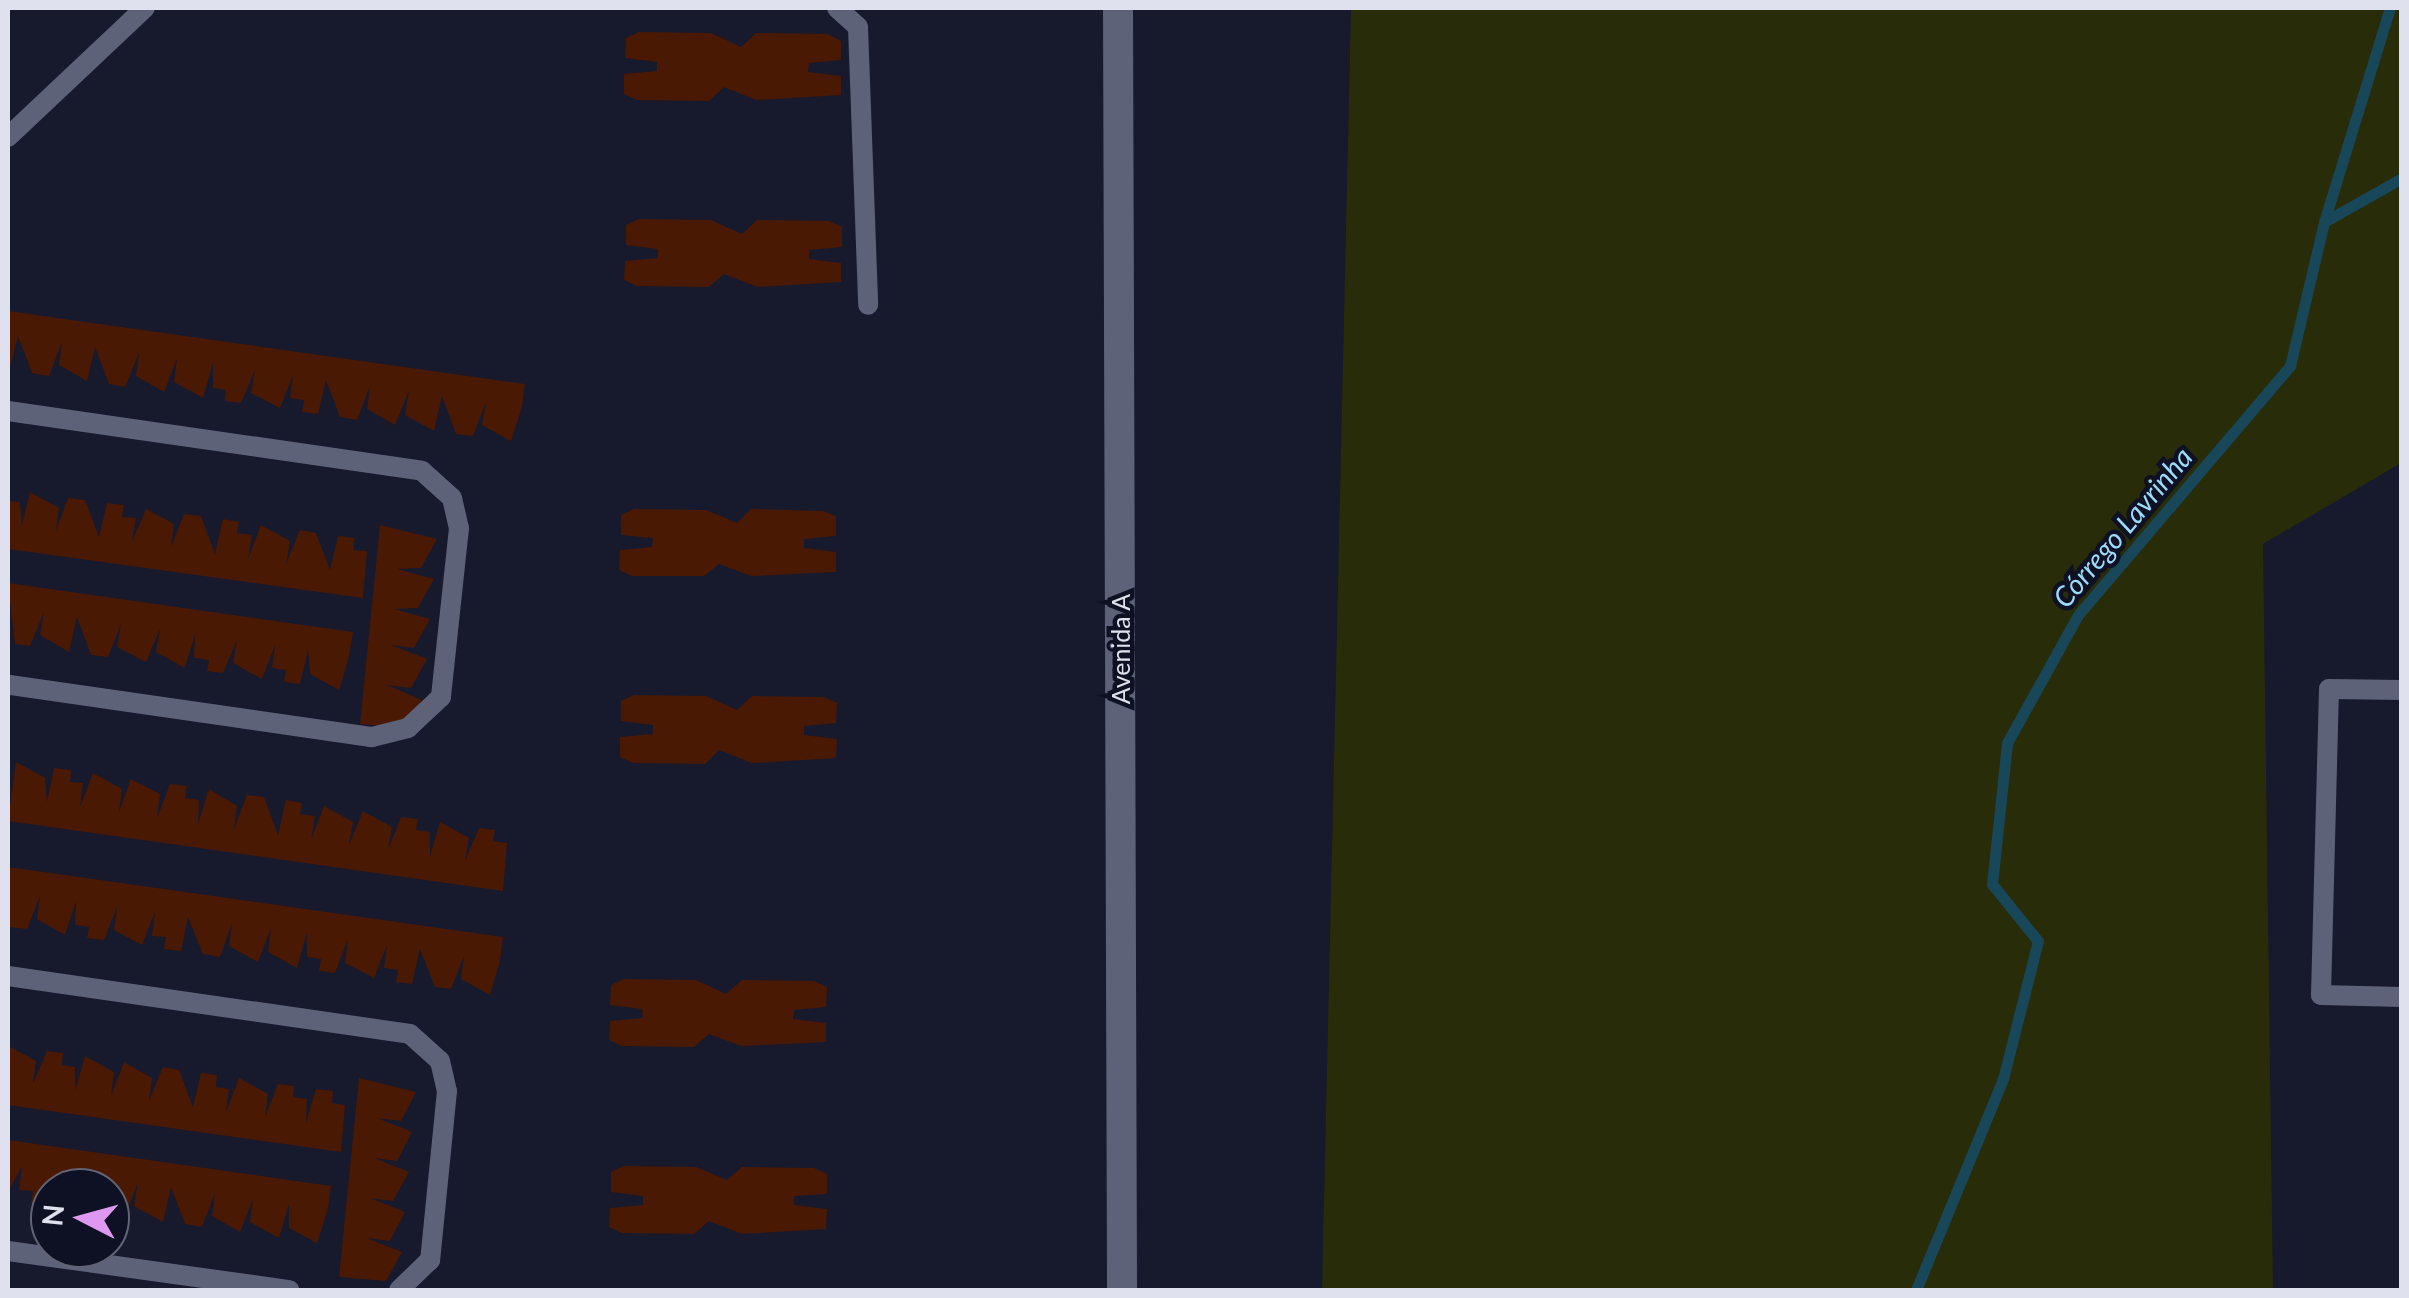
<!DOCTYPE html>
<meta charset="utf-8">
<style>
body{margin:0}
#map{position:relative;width:2409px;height:1298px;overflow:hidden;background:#17192d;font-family:Lato,sans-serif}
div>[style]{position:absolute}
.green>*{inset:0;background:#282c08}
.stream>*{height:11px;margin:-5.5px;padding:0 5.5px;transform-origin:5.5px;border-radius:5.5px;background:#18475a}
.building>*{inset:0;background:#491904}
.lane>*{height:20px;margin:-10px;padding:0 10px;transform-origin:10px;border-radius:10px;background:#5e6279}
.street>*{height:30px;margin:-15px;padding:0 15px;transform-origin:15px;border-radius:15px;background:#5e6279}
span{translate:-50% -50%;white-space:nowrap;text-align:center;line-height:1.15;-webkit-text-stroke:9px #0e1023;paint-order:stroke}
.street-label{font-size:25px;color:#dfe1ef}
.water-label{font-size:28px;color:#9cdcfb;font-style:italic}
.frame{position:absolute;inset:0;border:10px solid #dfe1ef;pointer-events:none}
.north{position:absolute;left:30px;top:1168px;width:100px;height:100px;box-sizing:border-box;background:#0e1023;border:2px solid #626475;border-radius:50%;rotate:276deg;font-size:28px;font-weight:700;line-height:40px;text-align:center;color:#dfe1ef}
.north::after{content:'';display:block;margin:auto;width:35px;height:45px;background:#df98f2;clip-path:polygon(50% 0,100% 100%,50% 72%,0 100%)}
</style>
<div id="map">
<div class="green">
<i style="clip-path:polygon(1351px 8px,2401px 8px,2401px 463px,2263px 544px,2273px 1290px,1322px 1290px)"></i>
</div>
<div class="stream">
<i style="left:2324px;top:222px;width:224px;rotate:-72.9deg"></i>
<i style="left:1916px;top:1290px;width:228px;rotate:-67.6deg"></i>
<i style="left:2003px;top:1079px;width:142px;rotate:-75.8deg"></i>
<i style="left:2038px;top:941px;width:73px;rotate:-128.9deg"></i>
<i style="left:1992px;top:884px;width:142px;rotate:-83.9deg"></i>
<i style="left:2007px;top:743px;width:146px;rotate:-61deg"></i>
<i style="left:2078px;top:615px;width:327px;rotate:-49.6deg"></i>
<i style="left:2290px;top:366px;width:148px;rotate:-76.7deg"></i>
<i style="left:2324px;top:222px;width:90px;rotate:-29.4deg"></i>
</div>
<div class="building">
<i style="clip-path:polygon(639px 32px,711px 33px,741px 47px,756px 33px,828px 34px,841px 41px,841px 60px,809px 63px,808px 72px,841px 76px,841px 95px,756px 100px,724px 87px,709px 101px,637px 100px,624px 94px,624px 74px,657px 71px,657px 62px,625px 58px,626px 38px)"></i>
<i style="clip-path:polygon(639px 219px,711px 220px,742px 234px,757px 220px,829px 221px,842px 227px,842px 247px,809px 250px,809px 259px,841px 263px,841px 282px,757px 287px,724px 274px,709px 287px,637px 286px,624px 280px,625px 261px,658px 258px,658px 249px,626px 245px,626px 225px)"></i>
<i style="clip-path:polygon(8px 311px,525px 384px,522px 407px,511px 441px,482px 425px,486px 402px,473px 436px,456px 434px,442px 396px,434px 431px,405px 415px,409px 391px,395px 425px,367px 409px,370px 386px,357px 420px,340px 417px,326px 380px,318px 414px,302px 412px,304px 400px,290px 398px,293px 375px,280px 408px,251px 393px,255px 370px,241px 403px,225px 401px,226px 390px,213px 388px,213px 363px,203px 398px,174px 382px,177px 359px,164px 392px,136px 376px,139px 353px,125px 387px,109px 384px,95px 347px,87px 381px,59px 365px,62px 342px,49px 376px,32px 373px,18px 336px,8px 374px)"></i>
<i style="clip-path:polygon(30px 492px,59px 508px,56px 531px,68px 498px,85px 500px,99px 537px,107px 503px,124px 505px,122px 517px,136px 518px,132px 542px,146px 509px,174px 524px,171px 547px,184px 514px,201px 516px,215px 554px,223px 519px,239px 522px,237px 533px,252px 535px,248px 559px,261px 525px,290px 541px,286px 564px,300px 530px,316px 533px,330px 570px,338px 536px,355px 538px,353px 550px,367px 551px,363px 598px,8px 549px,8px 501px,20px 502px,22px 526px)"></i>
<i style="clip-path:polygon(634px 509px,706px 510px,737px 523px,751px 509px,823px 511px,836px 516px,836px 536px,804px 539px,804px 548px,836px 552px,836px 572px,751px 576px,719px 564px,704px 576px,632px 576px,619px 570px,620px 550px,652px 547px,653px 538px,621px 535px,621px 515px)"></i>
<i style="clip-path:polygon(380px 525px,437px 539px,421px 568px,397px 569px,434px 579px,418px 608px,394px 609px,430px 619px,414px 648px,391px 645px,427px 659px,411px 688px,387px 685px,422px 700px,407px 728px,360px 724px)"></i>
<i style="clip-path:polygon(8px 583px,353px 632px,349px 656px,339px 690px,310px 674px,308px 650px,300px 684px,284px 682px,286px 670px,272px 668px,275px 645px,262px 679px,233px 663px,237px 640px,223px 673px,207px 671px,209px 660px,194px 658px,195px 634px,185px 668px,156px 652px,160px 629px,146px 662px,117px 647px,121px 624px,108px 657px,91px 655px,77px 617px,69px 652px,40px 635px,44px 612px,30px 646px,15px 644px)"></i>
<i style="clip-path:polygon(634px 695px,706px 696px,737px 710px,752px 696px,824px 697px,837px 703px,836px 723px,804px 726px,804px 735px,837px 739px,836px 758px,752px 763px,719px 750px,705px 764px,633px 763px,620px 757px,620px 737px,653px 734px,653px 725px,621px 721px,621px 701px)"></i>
<i style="clip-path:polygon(16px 762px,45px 778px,47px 802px,54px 768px,71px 770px,70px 782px,83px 783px,80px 807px,93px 773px,122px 789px,119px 812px,131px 779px,160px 794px,157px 818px,170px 784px,187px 786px,185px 798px,199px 800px,198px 824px,209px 789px,237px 806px,234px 829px,247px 795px,264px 797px,278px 835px,286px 800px,302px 803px,300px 814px,315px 816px,311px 840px,324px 806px,353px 822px,349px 845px,363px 811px,392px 827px,388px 850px,401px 817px,418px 819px,416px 830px,430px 832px,430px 856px,440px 822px,469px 838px,465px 861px,479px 828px,495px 830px,493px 841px,507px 843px,503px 891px,8px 821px)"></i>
<i style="clip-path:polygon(8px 867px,503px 937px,500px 961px,490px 995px,461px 979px,464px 956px,451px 989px,435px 987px,420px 949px,412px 984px,396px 982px,398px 970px,384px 968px,387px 945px,374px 978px,345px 963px,348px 939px,335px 973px,319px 971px,321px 959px,307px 957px,307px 933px,297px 968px,268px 952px,271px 928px,258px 962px,229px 946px,232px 923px,220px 957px,203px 954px,188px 917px,181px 951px,164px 949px,166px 937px,152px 936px,155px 912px,142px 945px,114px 930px,117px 907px,104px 940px,87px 938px,89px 927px,75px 925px,76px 901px,65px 935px,37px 919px,40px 896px,27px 929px,10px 927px)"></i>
<i style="clip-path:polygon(624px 979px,696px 980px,726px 994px,742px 980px,814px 981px,827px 987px,826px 1007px,794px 1010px,793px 1019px,826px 1023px,826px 1042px,741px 1046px,709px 1034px,694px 1047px,622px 1046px,609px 1040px,610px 1021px,643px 1018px,642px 1009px,610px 1005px,611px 985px)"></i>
<i style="clip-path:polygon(8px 1046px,36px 1061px,33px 1084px,47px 1051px,63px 1053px,62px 1065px,75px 1067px,75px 1091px,85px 1056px,114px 1072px,111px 1096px,124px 1062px,152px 1078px,149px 1101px,163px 1067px,179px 1070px,193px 1107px,201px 1073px,217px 1075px,216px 1087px,229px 1089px,226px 1112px,239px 1078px,268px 1094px,265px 1117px,278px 1084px,294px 1086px,293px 1097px,307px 1099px,306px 1123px,316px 1089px,333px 1091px,332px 1103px,345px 1105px,341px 1152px,8px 1105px)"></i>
<i style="clip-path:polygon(359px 1078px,416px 1092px,401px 1121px,377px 1118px,412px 1132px,397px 1161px,374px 1158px,409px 1172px,393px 1201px,370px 1198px,405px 1212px,390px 1241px,366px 1238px,402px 1252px,386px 1281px,339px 1277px)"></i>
<i style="clip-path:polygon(8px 1140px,331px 1186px,328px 1209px,317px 1243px,289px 1228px,289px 1204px,279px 1238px,250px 1222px,253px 1199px,240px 1232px,212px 1216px,215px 1193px,202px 1227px,185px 1224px,171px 1187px,163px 1222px,134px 1206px,138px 1182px,125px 1216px,110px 1214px,110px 1188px,97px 1188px,99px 1177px,92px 1188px,58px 1188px,58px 1171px,47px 1205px,31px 1203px,33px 1191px,19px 1190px,22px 1166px,8px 1192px)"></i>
<i style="clip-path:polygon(624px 1166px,696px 1167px,727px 1180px,742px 1167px,814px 1168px,827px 1174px,827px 1194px,794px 1196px,794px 1205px,827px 1209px,826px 1229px,742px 1234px,709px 1221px,694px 1234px,622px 1233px,609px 1227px,610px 1208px,643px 1205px,643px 1196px,611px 1192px,611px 1172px)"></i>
</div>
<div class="lane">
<i style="left:837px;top:8px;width:28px;rotate:42deg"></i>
<i style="left:858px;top:27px;width:278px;rotate:87.9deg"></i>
<i style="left:8px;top:137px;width:188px;rotate:-43.3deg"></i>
<i style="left:8px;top:411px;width:418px;rotate:8.2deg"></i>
<i style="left:422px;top:471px;width:40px;rotate:42deg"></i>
<i style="left:452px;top:498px;width:31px;rotate:77deg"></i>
<i style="left:459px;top:528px;width:170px;rotate:96.1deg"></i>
<i style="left:441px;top:697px;width:45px;rotate:136.8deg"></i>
<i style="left:408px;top:728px;width:38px;rotate:166deg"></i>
<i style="left:371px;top:737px;width:367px;rotate:-171.8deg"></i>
<i style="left:2402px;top:690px;width:73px;rotate:-179.2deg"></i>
<i style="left:2329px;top:689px;width:306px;rotate:91.5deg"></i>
<i style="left:2321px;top:995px;width:81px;rotate:1.4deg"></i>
<i style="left:8px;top:976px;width:406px;rotate:8.2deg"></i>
<i style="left:410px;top:1034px;width:40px;rotate:42deg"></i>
<i style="left:440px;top:1061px;width:31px;rotate:77deg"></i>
<i style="left:447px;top:1091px;width:170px;rotate:95.7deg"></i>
<i style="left:430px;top:1260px;width:43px;rotate:135.9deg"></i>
<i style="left:8px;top:1251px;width:284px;rotate:7.9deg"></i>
</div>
<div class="street">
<i style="left:1118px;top:8px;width:1282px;rotate:89.82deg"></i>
</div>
<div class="street-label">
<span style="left:1120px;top:649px;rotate:-90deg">Avenida A</span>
</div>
<div class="water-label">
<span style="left:2122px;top:527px;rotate:-50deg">Córrego Lavrinha</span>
</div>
<div class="frame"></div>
<div class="north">N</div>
</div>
